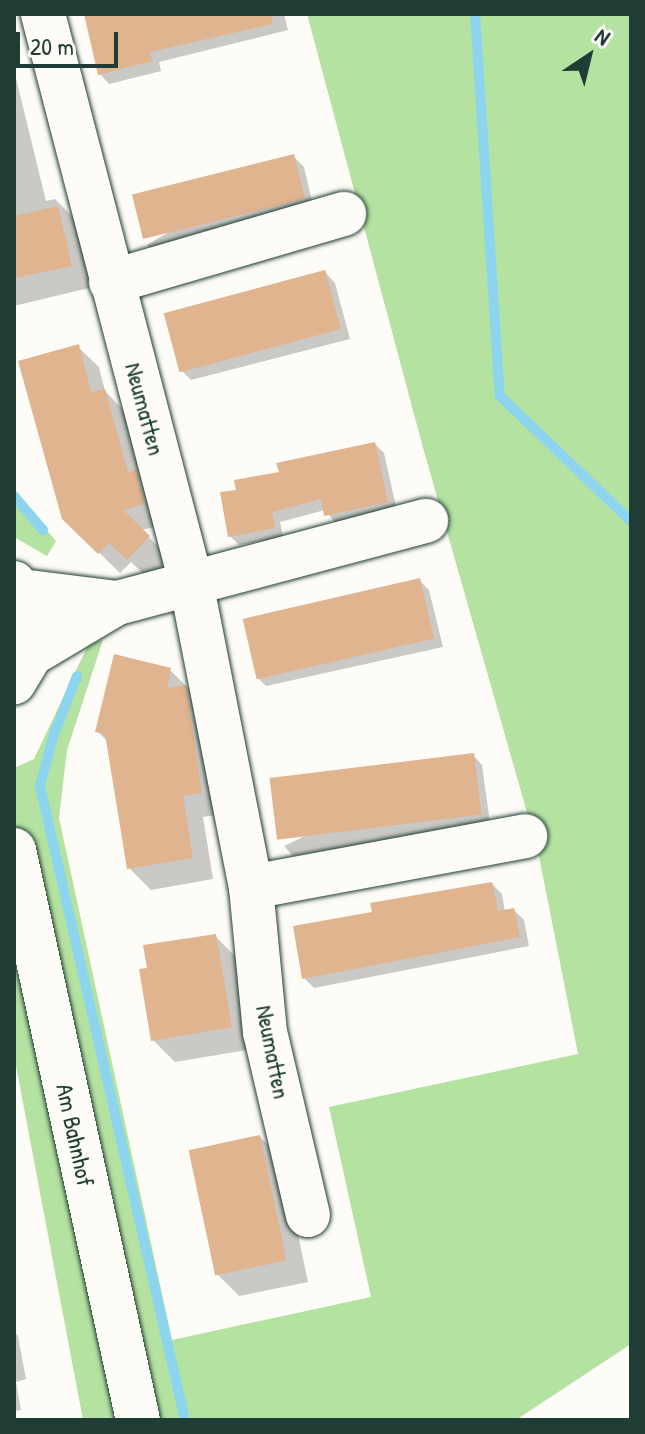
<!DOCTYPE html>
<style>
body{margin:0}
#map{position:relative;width:645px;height:1434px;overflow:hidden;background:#fdfcf7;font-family:"Patrick Hand",sans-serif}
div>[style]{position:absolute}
.green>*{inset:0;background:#b4e2a1}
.shadow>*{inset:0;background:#0003}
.stream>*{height:10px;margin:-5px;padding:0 5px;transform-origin:5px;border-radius:5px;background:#8dd4ef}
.building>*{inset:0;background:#dfb48f;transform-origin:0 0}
.roads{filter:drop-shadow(0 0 2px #1f3d34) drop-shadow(0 0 2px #1f3d34)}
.minor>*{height:44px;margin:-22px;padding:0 22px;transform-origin:22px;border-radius:22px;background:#fdfcf7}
.major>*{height:44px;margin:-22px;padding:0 22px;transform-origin:22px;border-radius:22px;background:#fdfcf7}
span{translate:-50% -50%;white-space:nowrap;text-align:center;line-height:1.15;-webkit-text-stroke:8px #fdfcf7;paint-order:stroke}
.street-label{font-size:24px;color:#1f3d34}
.frame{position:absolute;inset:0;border:16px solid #1f3d34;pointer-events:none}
.north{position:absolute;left:549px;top:16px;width:80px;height:80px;-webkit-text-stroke:6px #fdfcf7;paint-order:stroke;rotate:35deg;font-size:22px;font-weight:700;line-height:32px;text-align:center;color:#1f3d34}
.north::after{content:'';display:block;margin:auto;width:28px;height:36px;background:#1f3d34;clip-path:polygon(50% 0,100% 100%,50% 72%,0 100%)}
.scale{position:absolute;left:16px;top:32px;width:102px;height:36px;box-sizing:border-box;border:4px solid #1f3d34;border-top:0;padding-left:10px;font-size:24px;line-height:28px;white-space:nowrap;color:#1f3d34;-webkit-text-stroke:6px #fdfcf7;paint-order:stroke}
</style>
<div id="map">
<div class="green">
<i style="clip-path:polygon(307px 14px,631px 14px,631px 1344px,516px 1420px,83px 1420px,14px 1055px,14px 768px,34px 759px,89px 643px,103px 640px,67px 750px,59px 818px,172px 1340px,371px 1297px,329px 1107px,578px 1054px,538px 851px,422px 444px)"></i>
<i style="clip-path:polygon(14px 493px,56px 541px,47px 556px,14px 537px)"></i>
</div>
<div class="shadow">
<i style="clip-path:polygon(101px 14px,284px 14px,288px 30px,159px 62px,161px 71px,109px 84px,100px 74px)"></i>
<i style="clip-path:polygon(14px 70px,46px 201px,55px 199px,77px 221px,93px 287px,14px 306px)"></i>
<i style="clip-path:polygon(294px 157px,304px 167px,314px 210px,157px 256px,147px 245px)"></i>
<i style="clip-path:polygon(325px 272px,335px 283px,350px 339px,191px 380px,181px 370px)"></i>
<i style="clip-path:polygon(78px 347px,99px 367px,105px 391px,125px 412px,164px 525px,142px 530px,169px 558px,149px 579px,131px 562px,120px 573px,64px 518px)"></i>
<i style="clip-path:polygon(375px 444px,384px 453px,397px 511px,336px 524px,325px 510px,280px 522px,283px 537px,239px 545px,230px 536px,238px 491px)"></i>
<i style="clip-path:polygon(419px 580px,429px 590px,443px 647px,266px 686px,256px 676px)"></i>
<i style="clip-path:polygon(170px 670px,192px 692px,223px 814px,203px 817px,213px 879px,151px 890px,129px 868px,108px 742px,97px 731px)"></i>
<i style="clip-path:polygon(473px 755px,482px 765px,490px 823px,293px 856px,284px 846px)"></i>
<i style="clip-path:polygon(492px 884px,502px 894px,505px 912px,514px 910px,524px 920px,529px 946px,314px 988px,304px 978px,374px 914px)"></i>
<i style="clip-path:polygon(215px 936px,237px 958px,253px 1049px,175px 1062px,153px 1040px,149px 969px)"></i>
<i style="clip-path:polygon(260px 1137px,282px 1159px,308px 1282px,239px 1296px,217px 1274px)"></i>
<i style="clip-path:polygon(14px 1331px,18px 1336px,26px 1379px,16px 1382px,21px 1410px,14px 1411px)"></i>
</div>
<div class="stream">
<i style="left:475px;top:14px;width:383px;rotate:86.3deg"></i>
<i style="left:500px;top:396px;width:181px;rotate:43.7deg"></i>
<i style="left:14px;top:496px;width:45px;rotate:49.5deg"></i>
<i style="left:77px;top:676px;width:66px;rotate:111.5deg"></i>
<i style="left:53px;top:737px;width:51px;rotate:104.9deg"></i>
<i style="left:40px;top:786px;width:650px;rotate:77.12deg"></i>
</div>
<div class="building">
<i style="clip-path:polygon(84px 14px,271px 14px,273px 24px,150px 52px,152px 61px,98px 75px)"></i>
<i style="left:294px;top:154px;width:46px;height:167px;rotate:76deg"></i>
<i style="clip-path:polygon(58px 206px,72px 266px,14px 278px,14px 216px)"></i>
<i style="left:325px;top:270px;width:61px;height:167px;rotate:75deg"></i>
<i style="clip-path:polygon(79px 344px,91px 392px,105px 389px,128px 472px,136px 470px,145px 504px,123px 510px,150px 536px,127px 560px,109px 543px,98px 554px,62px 519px,18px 361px)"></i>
<i style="clip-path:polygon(375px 442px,388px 502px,324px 516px,321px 499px,272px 512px,275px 528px,228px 537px,220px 492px,236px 490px,234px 480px,279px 472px,276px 463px)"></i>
<i style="left:420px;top:578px;width:62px;height:182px;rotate:77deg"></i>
<i style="clip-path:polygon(114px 654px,171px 668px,167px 688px,186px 685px,202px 793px,183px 796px,193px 858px,127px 869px,105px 734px,95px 732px)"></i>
<i style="left:474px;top:753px;width:62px;height:206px;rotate:83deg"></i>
<i style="clip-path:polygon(492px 882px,498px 911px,514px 908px,520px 937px,302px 979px,293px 926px,372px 912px,370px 903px)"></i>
<i style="clip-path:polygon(216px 934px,232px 1027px,151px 1041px,139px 969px,147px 968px,143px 945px)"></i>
<i style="left:260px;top:1135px;width:128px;height:73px;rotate:78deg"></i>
</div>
<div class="roads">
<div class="minor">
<i style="left:43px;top:14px;width:587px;rotate:75.4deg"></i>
<i style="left:191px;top:582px;width:311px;rotate:78.9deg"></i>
<i style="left:251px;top:887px;width:146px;rotate:84.5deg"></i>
<i style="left:265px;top:1032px;width:188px;rotate:76.8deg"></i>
<i style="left:111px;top:282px;width:243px;rotate:-16.3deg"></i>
<i style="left:21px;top:591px;width:97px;rotate:7.1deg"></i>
<i style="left:31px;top:654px;width:100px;rotate:-30.7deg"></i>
<i style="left:117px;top:603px;width:320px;rotate:-14.9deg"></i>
<i style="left:251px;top:887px;width:279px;rotate:-10.5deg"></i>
</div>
<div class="major">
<i style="left:14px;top:583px;width:25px;rotate:56deg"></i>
<i style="left:28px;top:604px;width:32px;rotate:79deg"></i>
<i style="left:34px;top:635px;width:19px;rotate:99deg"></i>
<i style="left:31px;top:654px;width:33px;rotate:121deg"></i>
<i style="left:14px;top:850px;width:583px;rotate:77.73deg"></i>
</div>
</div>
<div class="street-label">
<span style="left:145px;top:409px;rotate:75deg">Neumatten</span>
<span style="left:273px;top:1052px;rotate:79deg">Neumatten</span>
<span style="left:75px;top:1135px;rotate:78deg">Am Bahnhof</span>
</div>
<div class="frame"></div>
<div class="north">N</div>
<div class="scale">20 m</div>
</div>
